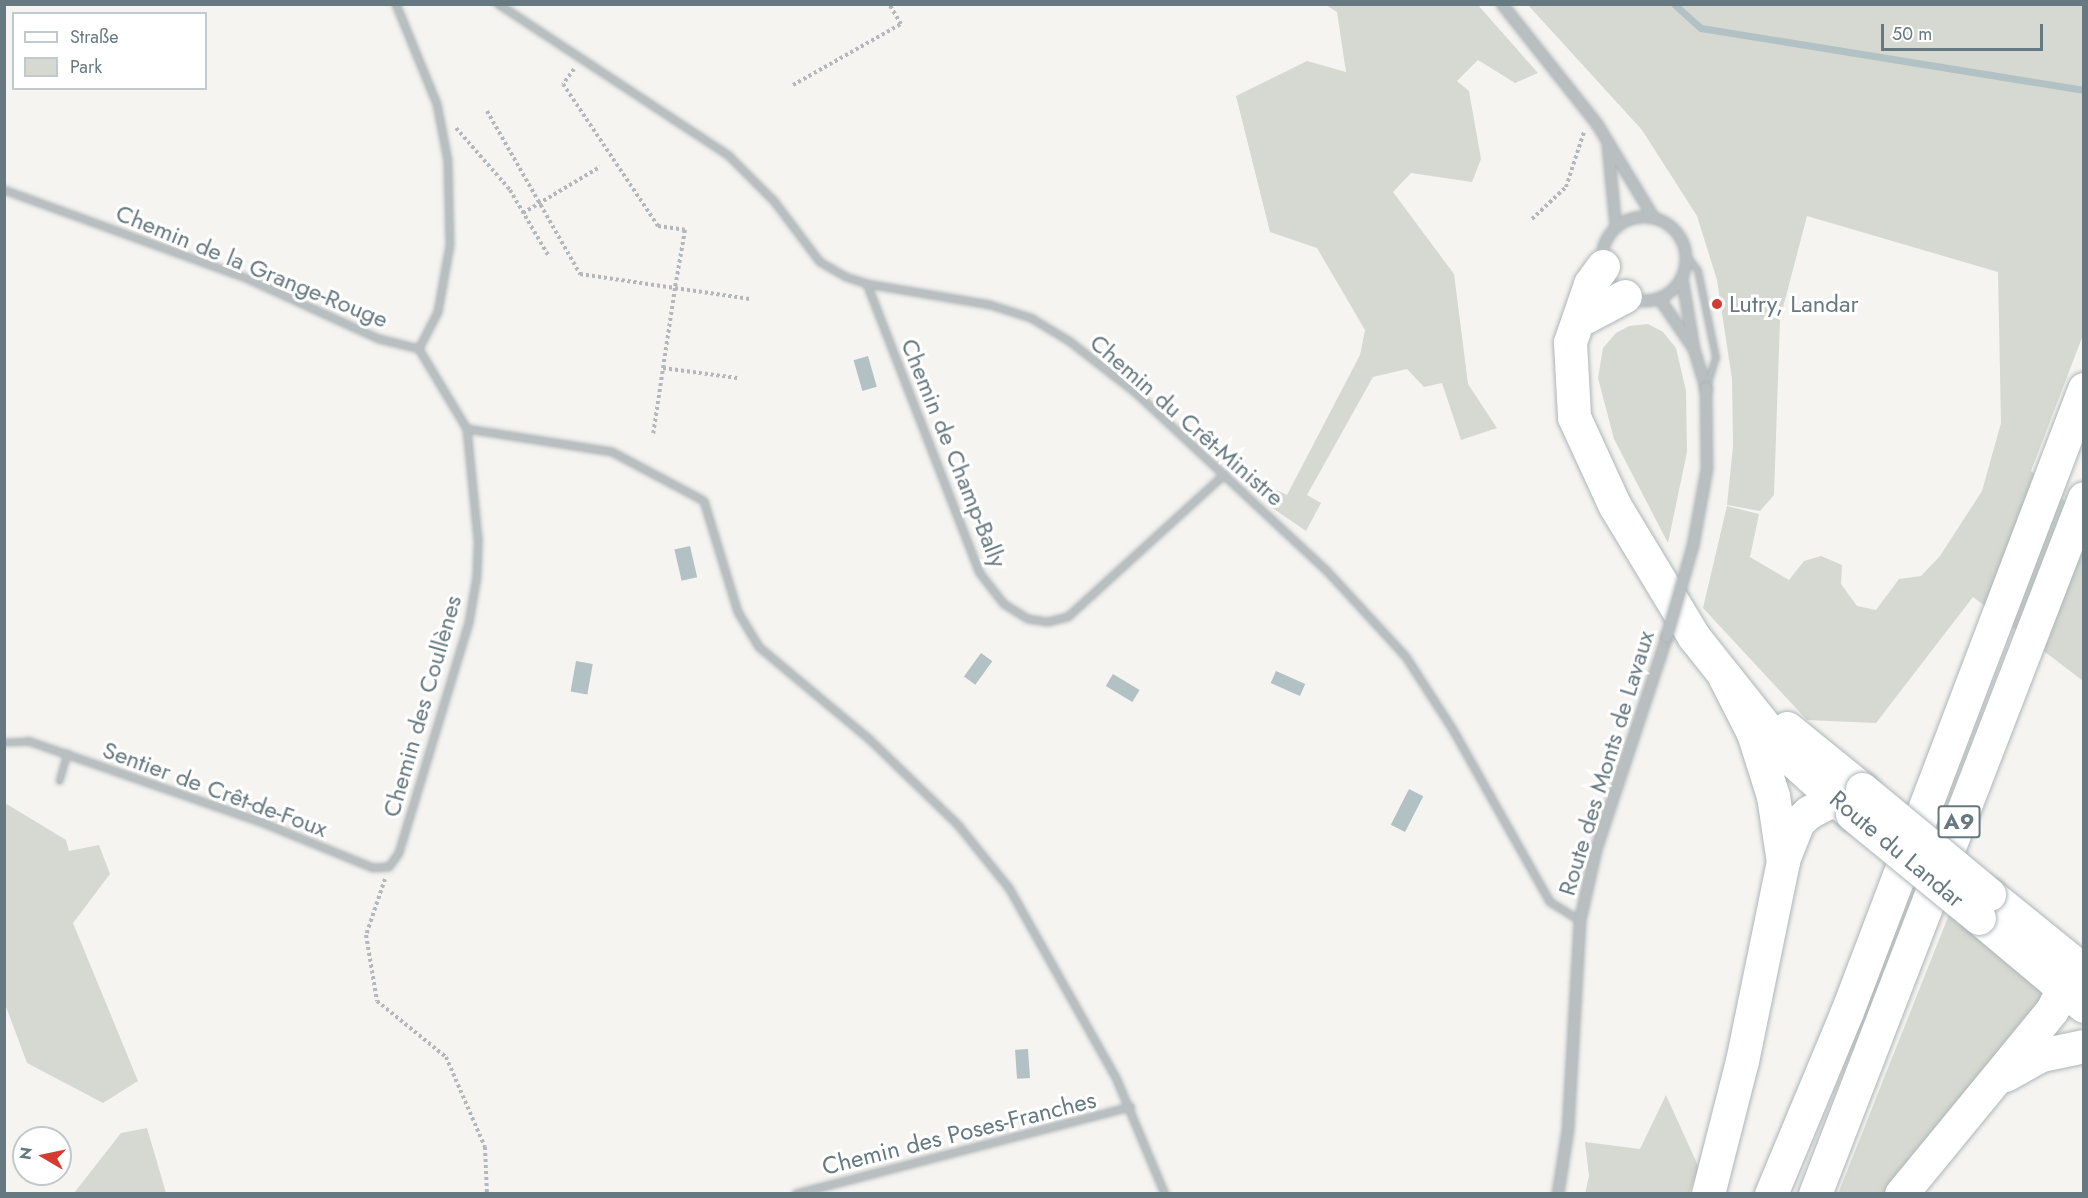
<!DOCTYPE html>
<meta charset="utf-8">
<style>
body{margin:0}
#map{position:relative;width:2088px;height:1198px;overflow:hidden;background:#f5f4f1;font-family:Jost,sans-serif}
div>[style]{position:absolute}
.green>*{inset:0;background:#d5d9d1}
.water>*{inset:0;background:#b2c1c3;transform-origin:0 0}
.stream>*{height:7px;margin:-3.5px;padding:0 3.5px;transform-origin:3.5px;border-radius:3.5px;background:#b2c1c3}
.path>*{height:4px;margin-top:-2px;transform-origin:0;background:repeating-linear-gradient(90deg,#b4b8ba 0 3px,transparent 0 6px)}
.roads{filter:drop-shadow(0 0 2px #aeb5b8) drop-shadow(0 0 2px #aeb5b8)}
.service>*{height:4.5px;margin:-2.25px;padding:0 2.25px;transform-origin:2.25px;border-radius:2.25px;background:#b9bfc1}
.minor>*{height:6px;margin:-3px;padding:0 3px;transform-origin:3px;border-radius:3px;background:#b9bfc1}
.tertiary>*{height:10px;margin:-5px;padding:0 5px;transform-origin:5px;border-radius:5px;background:#b9bfc1}
.tertiary>.ring{margin:-5px;padding:0;box-sizing:content-box;background:none;border:10px solid #b9bfc1;border-radius:50%}
.secondary>*{height:33px;margin:-16.5px;padding:0 16.5px;transform-origin:16.5px;border-radius:16.5px;background:#fff}
.motorway>*{height:33px;margin:-16.5px;padding:0 16.5px;transform-origin:16.5px;border-radius:16.5px;background:#fff}
.bridges{filter:drop-shadow(0 0 2px #aeb5b8) drop-shadow(0 0 2px #aeb5b8)}
.tertiary-bridge>*{height:10px;margin:-5px;padding:0 5px;transform-origin:5px;border-radius:5px;background:#b9bfc1}
.secondary-bridge>*{height:33px;margin:-16.5px;padding:0 16.5px;transform-origin:16.5px;border-radius:16.5px;background:#fff}
.dots>*{width:16px;height:16px;translate:-50% -50%;box-sizing:border-box;border:3px solid #fff;border-radius:50%}
span{translate:-50% -50%;white-space:nowrap;text-align:center;line-height:1.15;-webkit-text-stroke:6px #fff;paint-order:stroke}
.shield-label span{padding:2px 4px;background:#fff;border:2px solid;border-radius:4px;-webkit-text-stroke-width:0}
.shield-label{font-size:22px;color:#667980;font-weight:700}
.street-label{font-size:24px;color:#667980}
.poi-label{font-size:24px;color:#667980}
.left{translate:0 -50%;text-align:left}
.frame{position:absolute;inset:0;border:6px solid #667980;pointer-events:none}
.legend{position:absolute;left:12px;top:12px;width:195px;height:78px;box-sizing:border-box;background:#fff;border:2px solid #c2c9cc;margin:0;padding:8px 10px;list-style:none;font-size:18px;color:#667980}
.legend li{display:flex;align-items:center;gap:12px;height:30px}
.legend b{width:30px;border:2px solid #c2c9cc}
.north{position:absolute;left:12px;top:1126px;width:60px;height:60px;box-sizing:border-box;background:#fff;border:2px solid #c2c9cc;border-radius:50%;rotate:279deg;font-size:16px;font-weight:700;line-height:24px;text-align:center;color:#667980}
.north::after{content:'';display:block;margin:auto;width:21px;height:27px;background:#d53b31;clip-path:polygon(50% 0,100% 100%,50% 72%,0 100%)}
.scale{position:absolute;left:1881px;top:24px;width:162px;height:27px;box-sizing:border-box;border:3px solid #667980;border-top:0;padding-left:8px;font-size:18px;line-height:21px;white-space:nowrap;color:#667980;-webkit-text-stroke:4px #fff;paint-order:stroke}
</style>
<div id="map">
<div class="green">
<i style="clip-path:polygon(1326px 5px,1478px 5px,1538px 73px,1515px 83px,1478px 60px,1457px 81px,1469px 91px,1481px 159px,1472px 182px,1411px 173px,1393px 192px,1454px 274px,1468px 384px,1497px 428px,1461px 440px,1442px 383px,1424px 387px,1407px 369px,1373px 377px,1307px 495px,1321px 503px,1306px 531px,1268px 505px,1277px 490px,1287px 495px,1360px 355px,1365px 330px,1317px 248px,1270px 232px,1236px 96px,1307px 61px,1346px 72px,1337px 12px)"></i>
<i style="clip-path:polygon(1528px 5px,2083px 5px,2083px 335px,2031px 471px,2083px 517px,2083px 681px,1973px 597px,1876px 723px,1807px 720px,1703px 608px,1727px 506px,1759px 514px,1750px 557px,1789px 580px,1804px 561px,1821px 556px,1842px 565px,1841px 584px,1857px 606px,1876px 610px,1899px 579px,1921px 576px,1940px 556px,1982px 491px,2001px 423px,1998px 272px,1807px 216px,1780px 319px,1774px 495px,1760px 511px,1727px 505px,1733px 446px,1732px 379px,1717px 280px,1697px 216px,1642px 130px)"></i>
<i style="clip-path:polygon(1648px 324px,1663px 332px,1676px 348px,1686px 391px,1687px 452px,1668px 543px,1614px 439px,1598px 378px,1603px 348px,1616px 333px,1629px 326px)"></i>
<i style="clip-path:polygon(5px 803px,66px 840px,69px 851px,99px 845px,110px 874px,73px 923px,138px 1081px,103px 1103px,27px 1063px,5px 1004px)"></i>
<i style="clip-path:polygon(1950px 912px,2052px 993px,1892px 1193px,1838px 1194px)"></i>
<i style="clip-path:polygon(1666px 1095px,1699px 1168px,1689px 1193px,1585px 1194px,1589px 1176px,1585px 1142px,1640px 1149px)"></i>
<i style="clip-path:polygon(147px 1128px,166px 1193px,74px 1193px,121px 1133px)"></i>
</div>
<div class="water">
<i style="left:868px;top:356px;width:32px;height:15px;rotate:74deg"></i>
<i style="left:690px;top:546px;width:32px;height:16px;rotate:77deg"></i>
<i style="left:981px;top:653px;width:14px;height:29px;rotate:36deg"></i>
<i style="left:576px;top:661px;width:17px;height:31px;rotate:10deg"></i>
<i style="left:1276px;top:671px;width:32px;height:13px;rotate:24deg"></i>
<i style="left:1113px;top:674px;width:31px;height:14px;rotate:31deg"></i>
<i style="left:1409px;top:789px;width:16px;height:40px;rotate:27deg"></i>
<i style="left:1028px;top:1049px;width:29px;height:13px;rotate:86deg"></i>
</div>
<div class="stream">
<i style="left:1674px;top:4px;width:36px;rotate:42deg"></i>
<i style="left:1701px;top:28px;width:388px;rotate:9.2deg"></i>
</div>
<div class="path">
<i style="left:574px;top:69px;width:19px;rotate:126deg"></i>
<i style="left:563px;top:84px;width:171px;rotate:56.2deg"></i>
<i style="left:658px;top:226px;width:27px;rotate:8deg"></i>
<i style="left:685px;top:230px;width:59px;rotate:99.8deg"></i>
<i style="left:675px;top:288px;width:76px;rotate:8.3deg"></i>
<i style="left:793px;top:85px;width:124px;rotate:-29.5deg"></i>
<i style="left:901px;top:24px;width:23px;rotate:-121deg"></i>
<i style="left:487px;top:111px;width:188px;rotate:60.3deg"></i>
<i style="left:580px;top:274px;width:96px;rotate:8.4deg"></i>
<i style="left:675px;top:288px;width:149px;rotate:98.5deg"></i>
<i style="left:456px;top:128px;width:82px;rotate:48.9deg"></i>
<i style="left:510px;top:190px;width:75px;rotate:59.7deg"></i>
<i style="left:523px;top:213px;width:90px;rotate:-30.9deg"></i>
<i style="left:1532px;top:219px;width:47px;rotate:-43.3deg"></i>
<i style="left:1566px;top:187px;width:58px;rotate:-71.9deg"></i>
<i style="left:663px;top:368px;width:75px;rotate:7.7deg"></i>
<i style="left:385px;top:879px;width:59px;rotate:108.7deg"></i>
<i style="left:366px;top:935px;width:67px;rotate:80.5deg"></i>
<i style="left:377px;top:1001px;width:89px;rotate:39.1deg"></i>
<i style="left:446px;top:1057px;width:98px;rotate:66.6deg"></i>
<i style="left:485px;top:1147px;width:47px;rotate:87.6deg"></i>
</div>
<div class="roads">
<div class="service">
<i style="left:1685px;top:253px;width:21px;rotate:53deg"></i>
<i style="left:1698px;top:270px;width:89px;rotate:78.3deg"></i>
<i style="left:1716px;top:357px;width:28px;rotate:107deg"></i>
<i style="left:4px;top:742px;width:24px;rotate:-2deg"></i>
<i style="left:59px;top:781px;width:29px;rotate:-74deg"></i>
</div>
<div class="minor">
<i style="left:498px;top:4px;width:277px;rotate:33.3deg"></i>
<i style="left:729px;top:156px;width:64px;rotate:45deg"></i>
<i style="left:774px;top:201px;width:76px;rotate:53deg"></i>
<i style="left:820px;top:262px;width:30px;rotate:30deg"></i>
<i style="left:846px;top:277px;width:22px;rotate:18deg"></i>
<i style="left:867px;top:284px;width:125px;rotate:9.7deg"></i>
<i style="left:990px;top:305px;width:43px;rotate:17.6deg"></i>
<i style="left:1031px;top:318px;width:44px;rotate:31.2deg"></i>
<i style="left:1069px;top:341px;width:85px;rotate:37.8deg"></i>
<i style="left:1136px;top:393px;width:261px;rotate:43deg"></i>
<i style="left:1327px;top:571px;width:117px;rotate:47.4deg"></i>
<i style="left:1406px;top:657px;width:85px;rotate:57.1deg"></i>
<i style="left:1452px;top:728px;width:200px;rotate:60.6deg"></i>
<i style="left:1550px;top:902px;width:36px;rotate:32deg"></i>
<i style="left:4px;top:190px;width:260px;rotate:20deg"></i>
<i style="left:248px;top:279px;width:144px;rotate:24.6deg"></i>
<i style="left:379px;top:339px;width:41px;rotate:14deg"></i>
<i style="left:867px;top:284px;width:309px;rotate:68.7deg"></i>
<i style="left:979px;top:572px;width:41px;rotate:52deg"></i>
<i style="left:1004px;top:604px;width:28px;rotate:32deg"></i>
<i style="left:1028px;top:619px;width:20px;rotate:9deg"></i>
<i style="left:1048px;top:622px;width:21px;rotate:-14deg"></i>
<i style="left:1068px;top:617px;width:212px;rotate:-42.3deg"></i>
<i style="left:467px;top:429px;width:147px;rotate:9deg"></i>
<i style="left:612px;top:452px;width:104px;rotate:28deg"></i>
<i style="left:704px;top:501px;width:116px;rotate:73deg"></i>
<i style="left:738px;top:612px;width:41px;rotate:59deg"></i>
<i style="left:759px;top:647px;width:142px;rotate:39.9deg"></i>
<i style="left:868px;top:738px;width:125px;rotate:44deg"></i>
<i style="left:958px;top:825px;width:81px;rotate:51deg"></i>
<i style="left:1009px;top:888px;width:220px;rotate:60.6deg"></i>
<i style="left:1117px;top:1080px;width:124px;rotate:67.2deg"></i>
<i style="left:28px;top:741px;width:249px;rotate:19.2deg"></i>
<i style="left:263px;top:823px;width:119px;rotate:22.2deg"></i>
<i style="left:373px;top:868px;width:16px;rotate:-4deg"></i>
<i style="left:389px;top:867px;width:17px;rotate:-54deg"></i>
<i style="left:399px;top:853px;width:240px;rotate:-73.1deg"></i>
<i style="left:469px;top:623px;width:48px;rotate:-80.3deg"></i>
<i style="left:477px;top:576px;width:37px;rotate:-88deg"></i>
<i style="left:478px;top:539px;width:111px;rotate:-95.7deg"></i>
<i style="left:467px;top:429px;width:93px;rotate:-121deg"></i>
<i style="left:419px;top:349px;width:42px;rotate:-62.8deg"></i>
<i style="left:438px;top:312px;width:68px;rotate:-79.8deg"></i>
<i style="left:450px;top:245px;width:84px;rotate:-91.4deg"></i>
<i style="left:448px;top:161px;width:58px;rotate:-100.9deg"></i>
<i style="left:437px;top:104px;width:108px;rotate:-112.3deg"></i>
<i style="left:796px;top:1194px;width:346px;rotate:-14.6deg"></i>
</div>
<div class="tertiary">
<i style="left:1502px;top:4px;width:153px;rotate:51.6deg"></i>
<i style="left:1597px;top:124px;width:110px;rotate:58.8deg"></i>
<i style="left:1608px;top:146px;width:81px;rotate:84.4deg"></i>
<i class="ring" style="left:1602px;top:217px;width:74px;height:74px"></i>
<i style="left:1682px;top:277px;width:73px;rotate:80.5deg"></i>
<i style="left:1694px;top:349px;width:41px;rotate:72.9deg"></i>
<i style="left:1659px;top:298px;width:62px;rotate:55.5deg"></i>
<i style="left:1558px;top:1194px;width:65px;rotate:-81.1deg"></i>
<i style="left:1568px;top:1130px;width:209px;rotate:-86.7deg"></i>
<i style="left:1580px;top:921px;width:73px;rotate:-77.3deg"></i>
<i style="left:1596px;top:850px;width:225px;rotate:-71.6deg"></i>
</div>
<div class="secondary">
<i style="left:1603px;top:266px;width:22px;rotate:126deg"></i>
<i style="left:1590px;top:284px;width:61px;rotate:109deg"></i>
<i style="left:1570px;top:342px;width:75px;rotate:86.9deg"></i>
<i style="left:1574px;top:417px;width:98px;rotate:65.3deg"></i>
<i style="left:1615px;top:506px;width:153px;rotate:58.9deg"></i>
<i style="left:1694px;top:637px;width:157px;rotate:51.5deg"></i>
<i style="left:1792px;top:760px;width:81px;rotate:42deg"></i>
<i style="left:1578px;top:321px;width:53px;rotate:-28deg"></i>
<i style="left:1787px;top:728px;width:97px;rotate:39.1deg"></i>
<i style="left:1989px;top:894px;width:122px;rotate:39deg"></i>
<i style="left:1979px;top:918px;width:137px;rotate:40deg"></i>
</div>
<div class="motorway">
<i style="left:1783px;top:860px;width:41px;rotate:-68.5deg"></i>
<i style="left:1798px;top:822px;width:15px;rotate:-42deg"></i>
<i style="left:1809px;top:812px;width:28px;rotate:-27deg"></i>
<i style="left:2005px;top:1075px;width:41px;rotate:-29.1deg"></i>
<i style="left:2041px;top:1055px;width:44px;rotate:-11.8deg"></i>
<i style="left:1708px;top:1194px;width:137px;rotate:-75.7deg"></i>
<i style="left:1742px;top:1061px;width:203px;rotate:-78.4deg"></i>
<i style="left:1783px;top:862px;width:67px;rotate:-98.6deg"></i>
<i style="left:1773px;top:796px;width:66px;rotate:-107.6deg"></i>
<i style="left:1753px;top:733px;width:62px;rotate:-117deg"></i>
<i style="left:1771px;top:1194px;width:195px;rotate:-67.4deg"></i>
<i style="left:1846px;top:1014px;width:669px;rotate:-69.15deg"></i>
<i style="left:1815px;top:1194px;width:746px;rotate:-68.87deg"></i>
<i style="left:1901px;top:1194px;width:238px;rotate:-50.6deg"></i>
<i style="left:2052px;top:1010px;width:25px;rotate:-63deg"></i>
</div>
</div>
<div class="bridges">
<div class="tertiary-bridge">
<i style="left:1667px;top:636px;width:94px;rotate:-73.9deg"></i>
<i style="left:1693px;top:546px;width:78px;rotate:-79.7deg"></i>
<i style="left:1707px;top:469px;width:81px;rotate:-90.7deg"></i>
</div>
<div class="secondary-bridge">
<i style="left:1862px;top:789px;width:165px;rotate:39.6deg"></i>
<i style="left:1852px;top:814px;width:164px;rotate:39.3deg"></i>
</div>
</div>
<div class="dots">
<i style="left:1717px;top:304px;background:#d53b31"></i>
</div>
<div class="shield-label">
<span style="left:1959px;top:822px">A9</span>
</div>
<div class="street-label">
<span style="left:252px;top:266px;rotate:22deg">Chemin de la Grange-Rouge</span>
<span style="left:1187px;top:420px;rotate:41deg">Chemin du Crêt-Ministre</span>
<span style="left:954px;top:453px;rotate:68deg">Chemin de Champ-Bally</span>
<span style="left:422px;top:706px;rotate:-74deg">Chemin des Coullènes</span>
<span style="left:1606px;top:763px;rotate:-73deg">Route des Monts de Lavaux</span>
<span style="left:215px;top:789px;rotate:20deg">Sentier de Crêt-de-Foux</span>
<span style="left:1897px;top:849px;rotate:40deg">Route du Landar</span>
<span style="left:959px;top:1133px;rotate:-14deg">Chemin des Poses-Franches</span>
</div>
<div class="poi-label">
<span class="left" style="left:1729px;top:304px">Lutry, Landar</span>
</div>
<div class="frame"></div>
<ul class="legend">
<li><b style="height:8px;background:#fff"></b>Straße</li>
<li><b style="height:16px;background:#d5d9d1"></b>Park</li>
</ul>
<div class="north">N</div>
<div class="scale">50 m</div>
</div>
